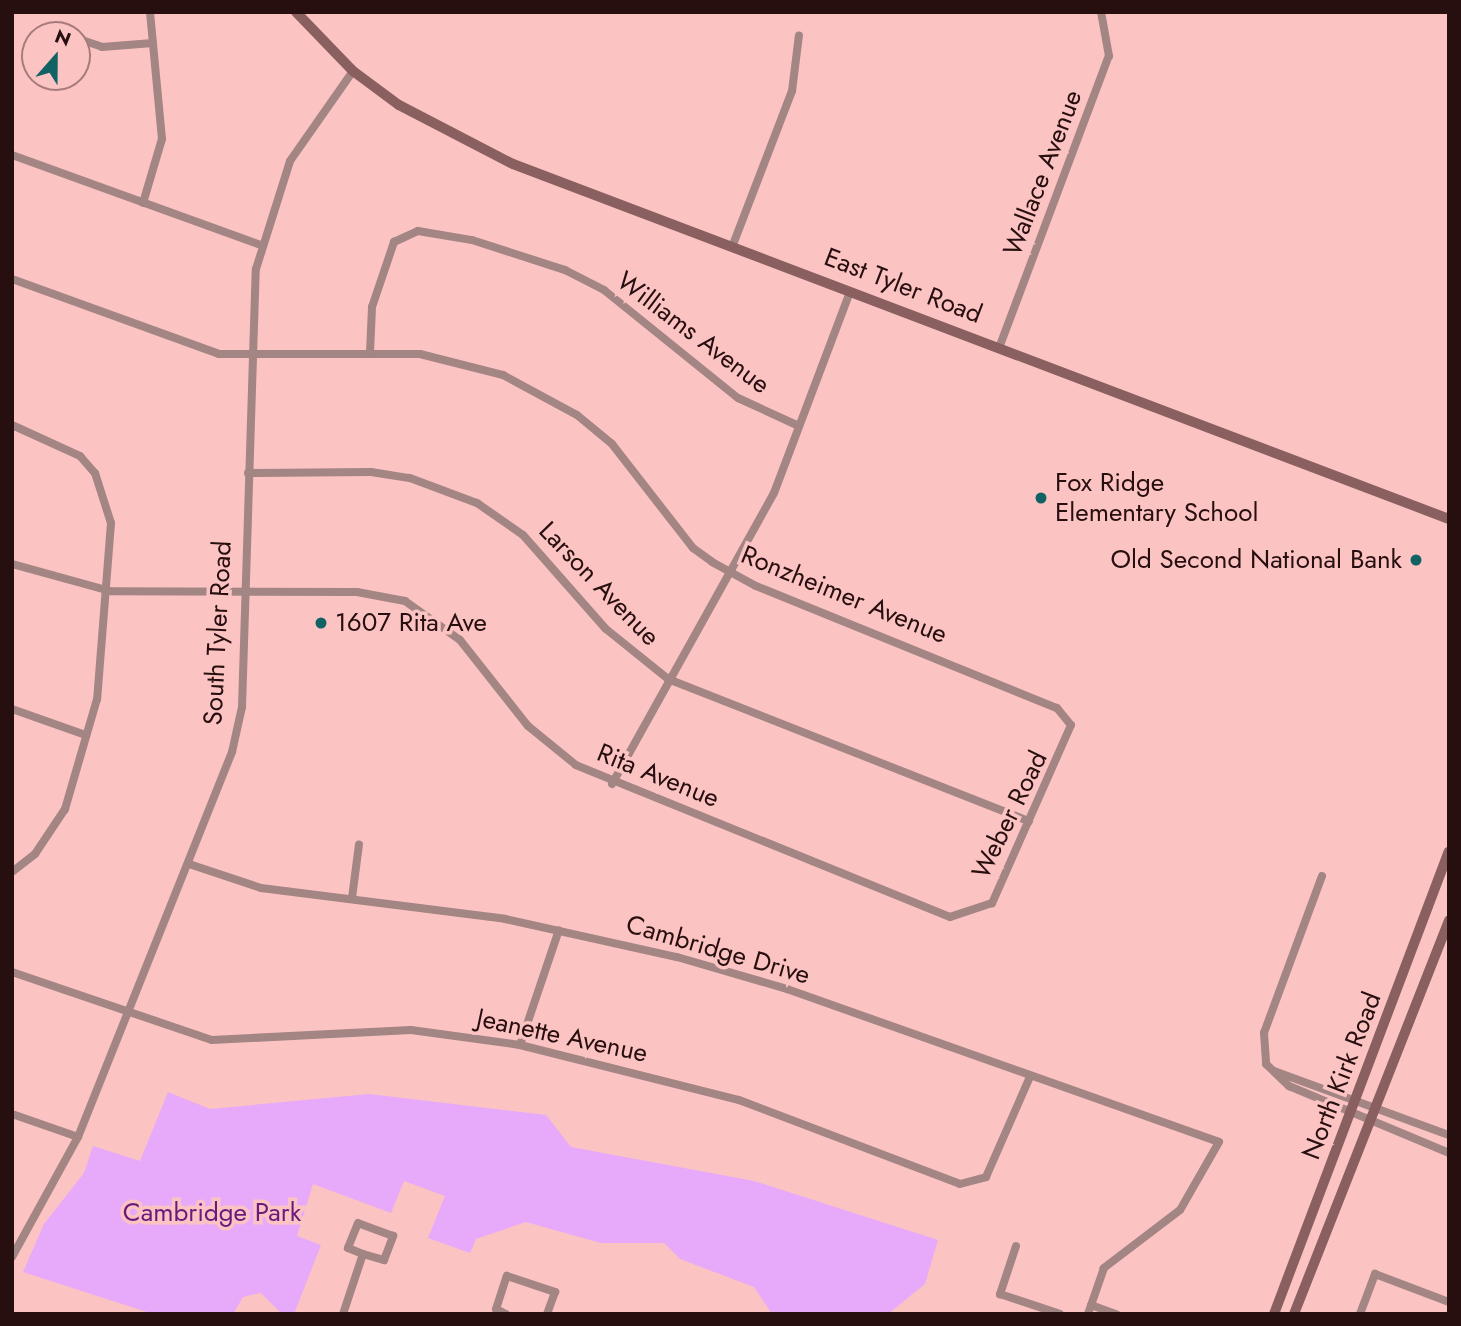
<!DOCTYPE html>
<style>
body{margin:0}
#map{position:relative;width:1461px;height:1326px;overflow:hidden;background:#fcc3c3;font-family:Jost,sans-serif}
div>[style]{position:absolute}
.green>*{inset:0;background:#e7a9f9}
.street>*{height:8px;margin:-4px;padding:0 4px;transform-origin:4px;border-radius:4px;background:#a38584}
.secondary>*{height:10px;margin:-5px;padding:0 5px;transform-origin:5px;border-radius:5px;background:#895f5f}
.dots>*{width:19px;height:19px;translate:-50% -50%;box-sizing:border-box;border:4px solid #fcc3c3;border-radius:50%}
span{translate:-50% -50%;white-space:nowrap;text-align:center;line-height:1.15;-webkit-text-stroke:7px #fcc3c3;paint-order:stroke}
.street-label{font-size:26px;color:#270e0f}
.poi-label{font-size:26px;color:#270e0f}
.left{translate:0 -50%;text-align:left}
.right{translate:-100% -50%;text-align:right}
.park-label{font-size:26px;color:#691a7d}
.frame{position:absolute;inset:0;border:14px solid #270e0f;pointer-events:none}
.north{position:absolute;left:21px;top:21px;width:70px;height:70px;box-sizing:border-box;background:#fcc3c3;border:2px solid #a77b7b;border-radius:50%;rotate:21deg;font-size:19px;font-weight:700;line-height:28px;text-align:center;color:#270e0f}
.north::after{content:'';display:block;margin:auto;width:24px;height:32px;background:#116265;clip-path:polygon(50% 0,100% 100%,50% 72%,0 100%)}
</style>
<div id="map">
<div class="green">
<i style="clip-path:polygon(168px 1092px,210px 1109px,369px 1094px,546px 1115px,571px 1147px,754px 1181px,938px 1240px,925px 1284px,888px 1314px,772px 1314px,754px 1287px,680px 1259px,664px 1243px,601px 1243px,526px 1222px,476px 1239px,470px 1253px,428px 1238px,445px 1196px,404px 1181px,391px 1213px,313px 1184px,297px 1236px,321px 1245px,294px 1314px,282px 1314px,261px 1293px,243px 1297px,233px 1314px,153px 1314px,23px 1272px,44px 1224px,84px 1173px,93px 1146px,140px 1161px)"></i>
</div>
<div class="street">
<i style="left:82px;top:40px;width:21px;rotate:19deg"></i>
<i style="left:102px;top:47px;width:51px;rotate:-4.5deg"></i>
<i style="left:12px;top:155px;width:265px;rotate:19.9deg"></i>
<i style="left:143px;top:203px;width:67px;rotate:-73.5deg"></i>
<i style="left:162px;top:139px;width:128px;rotate:-95.4deg"></i>
<i style="left:734px;top:242px;width:162px;rotate:-69deg"></i>
<i style="left:792px;top:91px;width:56px;rotate:-82.9deg"></i>
<i style="left:12px;top:279px;width:220px;rotate:19.9deg"></i>
<i style="left:219px;top:354px;width:201px"></i>
<i style="left:420px;top:354px;width:86px;rotate:14.2deg"></i>
<i style="left:503px;top:375px;width:84px;rotate:28.4deg"></i>
<i style="left:577px;top:415px;width:45px;rotate:39.6deg"></i>
<i style="left:612px;top:444px;width:132px;rotate:52.1deg"></i>
<i style="left:693px;top:548px;width:24px;rotate:36deg"></i>
<i style="left:712px;top:562px;width:50px;rotate:28.6deg"></i>
<i style="left:756px;top:586px;width:325px;rotate:22.1deg"></i>
<i style="left:1057px;top:708px;width:22px;rotate:51deg"></i>
<i style="left:1071px;top:725px;width:195px;rotate:113.9deg"></i>
<i style="left:992px;top:903px;width:44px;rotate:161.6deg"></i>
<i style="left:950px;top:917px;width:404px;rotate:-157.9deg"></i>
<i style="left:576px;top:765px;width:62px;rotate:-140.9deg"></i>
<i style="left:528px;top:726px;width:110px;rotate:-128.3deg"></i>
<i style="left:460px;top:640px;width:67px;rotate:-144.7deg"></i>
<i style="left:405px;top:601px;width:49px;rotate:-169.4deg"></i>
<i style="left:357px;top:592px;width:247px;rotate:-179.8deg"></i>
<i style="left:110px;top:591px;width:102px;rotate:-164.6deg"></i>
<i style="left:999px;top:348px;width:312px;rotate:-69.4deg"></i>
<i style="left:1109px;top:56px;width:45px;rotate:-100.3deg"></i>
<i style="left:370px;top:353px;width:46px;rotate:-87.5deg"></i>
<i style="left:372px;top:307px;width:69px;rotate:-71.3deg"></i>
<i style="left:394px;top:242px;width:26px;rotate:-25deg"></i>
<i style="left:418px;top:231px;width:55px;rotate:9.5deg"></i>
<i style="left:472px;top:240px;width:98px;rotate:17.9deg"></i>
<i style="left:565px;top:270px;width:44px;rotate:27.1deg"></i>
<i style="left:604px;top:290px;width:172px;rotate:38.9deg"></i>
<i style="left:738px;top:398px;width:67px;rotate:24.7deg"></i>
<i style="left:12px;top:425px;width:75px;rotate:24.5deg"></i>
<i style="left:80px;top:456px;width:23px;rotate:49deg"></i>
<i style="left:95px;top:473px;width:52px;rotate:72.3deg"></i>
<i style="left:111px;top:523px;width:177px;rotate:94.5deg"></i>
<i style="left:97px;top:699px;width:115px;rotate:106.2deg"></i>
<i style="left:65px;top:809px;width:54px;rotate:123.7deg"></i>
<i style="left:35px;top:854px;width:29px;rotate:142deg"></i>
<i style="left:248px;top:473px;width:123px;rotate:-0.5deg"></i>
<i style="left:371px;top:472px;width:39px;rotate:9deg"></i>
<i style="left:410px;top:478px;width:72px;rotate:20.5deg"></i>
<i style="left:477px;top:503px;width:56px;rotate:34.8deg"></i>
<i style="left:523px;top:535px;width:125px;rotate:48.6deg"></i>
<i style="left:606px;top:629px;width:80px;rotate:38.9deg"></i>
<i style="left:668px;top:679px;width:388px;rotate:21.5deg"></i>
<i style="left:12px;top:709px;width:78px;rotate:19.4deg"></i>
<i style="left:612px;top:784px;width:333px;rotate:-60.9deg"></i>
<i style="left:774px;top:493px;width:215px;rotate:-69.3deg"></i>
<i style="left:189px;top:864px;width:76px;rotate:18.4deg"></i>
<i style="left:261px;top:888px;width:246px;rotate:7.2deg"></i>
<i style="left:505px;top:919px;width:176px;rotate:12.5deg"></i>
<i style="left:677px;top:957px;width:115px;rotate:16.2deg"></i>
<i style="left:787px;top:989px;width:458px;rotate:19.5deg"></i>
<i style="left:1219px;top:1142px;width:78px;rotate:119.8deg"></i>
<i style="left:1180px;top:1210px;width:96px;rotate:142.7deg"></i>
<i style="left:1104px;top:1268px;width:49px;rotate:109.2deg"></i>
<i style="left:1322px;top:876px;width:167px;rotate:110.3deg"></i>
<i style="left:1264px;top:1033px;width:31px;rotate:86deg"></i>
<i style="left:1266px;top:1064px;width:32px;rotate:44deg"></i>
<i style="left:1289px;top:1086px;width:173px;rotate:22.7deg"></i>
<i style="left:352px;top:898px;width:54px;rotate:-82.6deg"></i>
<i style="left:12px;top:972px;width:211px;rotate:18.8deg"></i>
<i style="left:212px;top:1040px;width:199px;rotate:-2.9deg"></i>
<i style="left:411px;top:1030px;width:110px;rotate:7.8deg"></i>
<i style="left:520px;top:1045px;width:226px;rotate:14.1deg"></i>
<i style="left:739px;top:1100px;width:236px;rotate:20.8deg"></i>
<i style="left:960px;top:1184px;width:27px;rotate:-15deg"></i>
<i style="left:986px;top:1177px;width:109px;rotate:-66.3deg"></i>
<i style="left:520px;top:1045px;width:121px;rotate:-71.3deg"></i>
<i style="left:1274px;top:1071px;width:186px;rotate:20.1deg"></i>
<i style="left:12px;top:1114px;width:70px;rotate:19.2deg"></i>
<i style="left:1016px;top:1246px;width:51px;rotate:108.4deg"></i>
<i style="left:1000px;top:1294px;width:63px;rotate:18.4deg"></i>
<i style="left:12px;top:1257px;width:137px;rotate:-61.2deg"></i>
<i style="left:78px;top:1137px;width:415px;rotate:-68.2deg"></i>
<i style="left:232px;top:752px;width:46px;rotate:-77.5deg"></i>
<i style="left:242px;top:707px;width:438px;rotate:-88.2deg"></i>
<i style="left:256px;top:269px;width:113px;rotate:-72.5deg"></i>
<i style="left:290px;top:161px;width:110px;rotate:-55deg"></i>
<i style="left:1091px;top:1305px;width:27px;rotate:20deg"></i>
<i style="left:343px;top:1314px;width:63px;rotate:-71.6deg"></i>
<i style="left:363px;top:1254px;width:22px;rotate:16deg"></i>
<i style="left:384px;top:1260px;width:26px;rotate:-69deg"></i>
<i style="left:393px;top:1236px;width:37px;rotate:-160deg"></i>
<i style="left:358px;top:1223px;width:27px;rotate:112deg"></i>
<i style="left:348px;top:1248px;width:16px;rotate:22deg"></i>
<i style="left:506px;top:1314px;width:11px;rotate:-153deg"></i>
<i style="left:496px;top:1309px;width:35px;rotate:-72deg"></i>
<i style="left:507px;top:1276px;width:51px;rotate:18.4deg"></i>
<i style="left:555px;top:1292px;width:23px;rotate:110deg"></i>
<i style="left:1360px;top:1314px;width:43px;rotate:-69.4deg"></i>
<i style="left:1375px;top:1274px;width:79px;rotate:20.7deg"></i>
</div>
<div class="secondary">
<i style="left:296px;top:12px;width:82px;rotate:46deg"></i>
<i style="left:353px;top:71px;width:57px;rotate:36.5deg"></i>
<i style="left:399px;top:105px;width:128px;rotate:27.4deg"></i>
<i style="left:513px;top:164px;width:1001px;rotate:20.77deg"></i>
<i style="left:1274px;top:1314px;width:494px;rotate:-69.3deg"></i>
<i style="left:1294px;top:1314px;width:423px;rotate:-68.5deg"></i>
</div>
<div class="dots">
<i style="left:1041px;top:498px;background:#116265"></i>
<i style="left:1416px;top:560px;background:#116265"></i>
<i style="left:321px;top:623px;background:#116265"></i>
</div>
<div class="street-label">
<span style="left:1043px;top:173px;rotate:-69deg">Wallace Avenue</span>
<span style="left:903px;top:286px;rotate:21deg">East Tyler Road</span>
<span style="left:693px;top:333px;rotate:37deg">Williams Avenue</span>
<span style="left:599px;top:584px;rotate:46deg">Larson Avenue</span>
<span style="left:844px;top:595px;rotate:22deg">Ronzheimer Avenue</span>
<span style="left:218px;top:633px;rotate:-87deg">South Tyler Road</span>
<span style="left:658px;top:776px;rotate:22deg">Rita Avenue</span>
<span style="left:1010px;top:815px;rotate:-64deg">Weber Road</span>
<span style="left:718px;top:950px;rotate:16deg">Cambridge Drive</span>
<span style="left:562px;top:1036px;rotate:12deg">Jeanette Avenue</span>
<span style="left:1342px;top:1076px;rotate:-69deg">North Kirk Road</span>
</div>
<div class="poi-label">
<span class="left" style="left:1055px;top:498px">Fox Ridge<br>Elementary School</span>
<span class="right" style="left:1402px;top:560px">Old Second National Bank</span>
<span class="left" style="left:335px;top:623px">1607 Rita Ave</span>
</div>
<div class="park-label">
<span style="left:212px;top:1213px">Cambridge Park</span>
</div>
<div class="frame"></div>
<div class="north">N</div>
</div>
